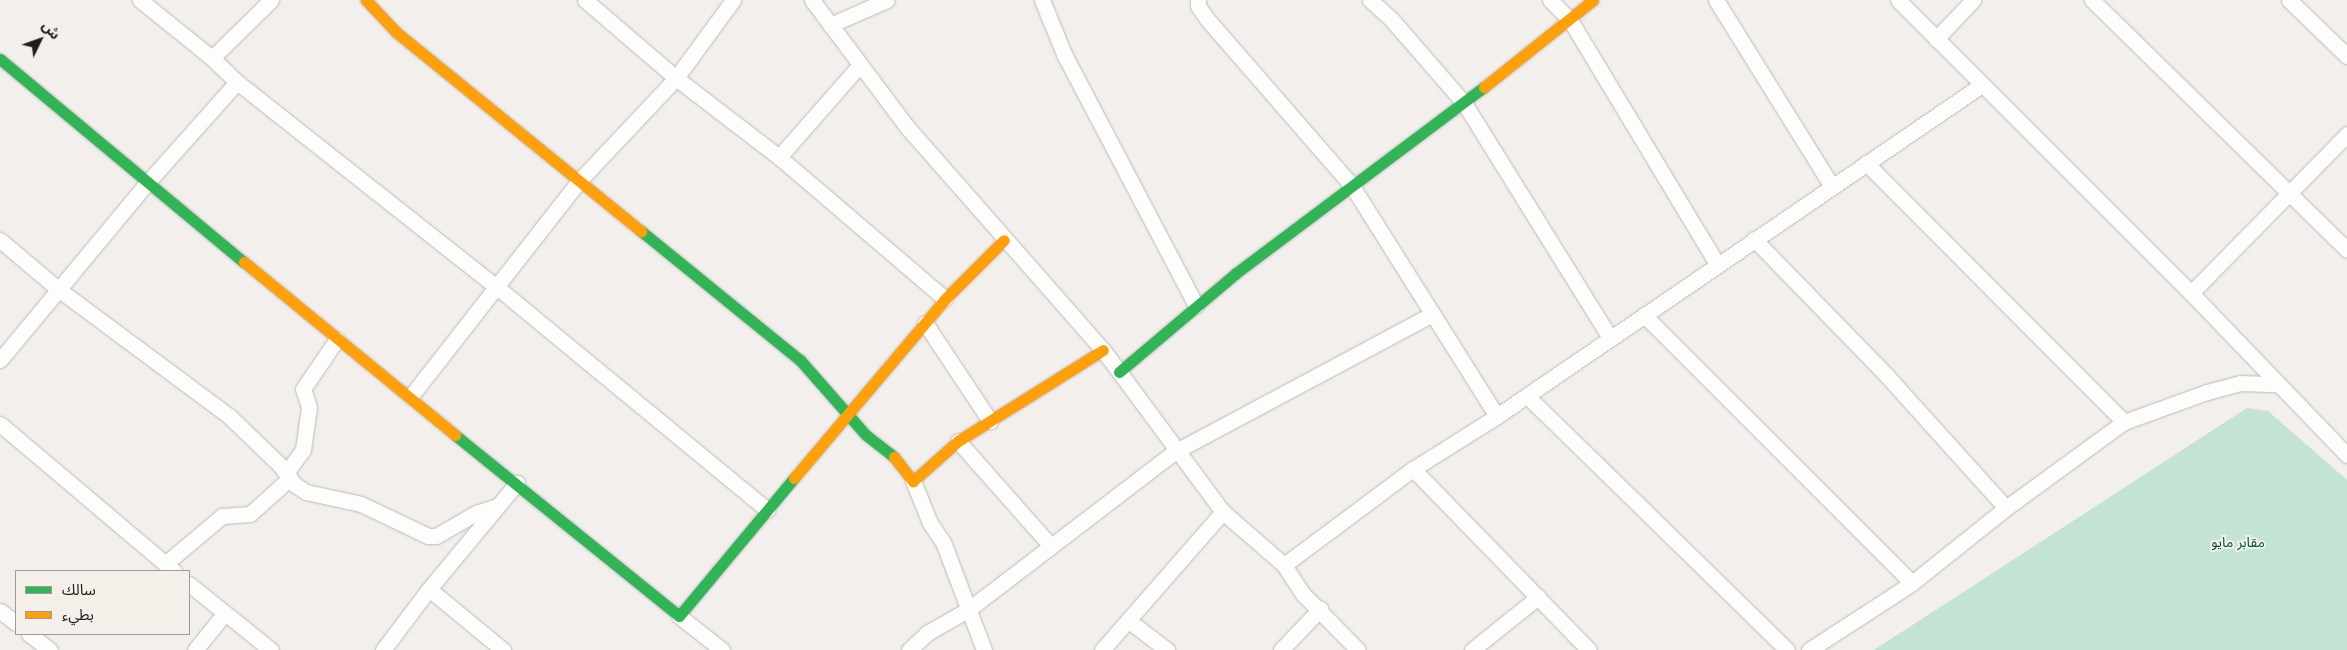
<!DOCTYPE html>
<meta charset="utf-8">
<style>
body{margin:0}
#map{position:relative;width:2347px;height:650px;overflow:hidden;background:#f2efed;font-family:"DM Sans","Noto Sans Arabic",sans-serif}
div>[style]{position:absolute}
.green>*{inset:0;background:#c3e3d3}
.roads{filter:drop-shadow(0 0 1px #bdbab8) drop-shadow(0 0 1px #bdbab8)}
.street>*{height:15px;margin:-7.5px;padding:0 7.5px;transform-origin:7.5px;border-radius:7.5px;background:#fdfdfc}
.fast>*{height:11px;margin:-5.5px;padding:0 5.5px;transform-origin:5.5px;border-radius:5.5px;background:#30b455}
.slow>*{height:11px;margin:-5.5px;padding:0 5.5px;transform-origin:5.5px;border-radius:5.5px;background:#ff9f0a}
span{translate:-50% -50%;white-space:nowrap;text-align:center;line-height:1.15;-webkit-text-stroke:4px #f5efea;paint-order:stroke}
.park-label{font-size:14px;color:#005a3e}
.legend{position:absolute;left:15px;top:570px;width:175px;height:65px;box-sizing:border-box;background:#f5efea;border:1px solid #a09b98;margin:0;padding:6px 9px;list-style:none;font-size:15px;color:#201e1d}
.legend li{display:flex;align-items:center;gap:10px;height:25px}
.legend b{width:25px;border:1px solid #a09b98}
.north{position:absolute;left:15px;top:15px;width:50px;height:50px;-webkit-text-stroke:4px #f5efea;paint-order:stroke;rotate:48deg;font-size:14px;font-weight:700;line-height:20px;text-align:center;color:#201e1d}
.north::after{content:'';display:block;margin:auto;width:18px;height:22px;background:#201e1d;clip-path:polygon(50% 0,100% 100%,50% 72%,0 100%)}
</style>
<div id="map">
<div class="green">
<i style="clip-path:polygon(2247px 408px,2268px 411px,2347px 480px,2347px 650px,1874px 650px)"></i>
</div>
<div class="roads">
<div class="street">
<i style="left:140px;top:0;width:92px;rotate:38.9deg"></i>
<i style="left:212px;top:58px;width:35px;rotate:44deg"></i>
<i style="left:237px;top:82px;width:333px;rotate:38.3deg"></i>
<i style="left:498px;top:288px;width:349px;rotate:39.5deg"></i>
<i style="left:585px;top:0;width:120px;rotate:40.6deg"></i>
<i style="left:676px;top:78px;width:130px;rotate:37.5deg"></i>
<i style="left:779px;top:157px;width:218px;rotate:40.5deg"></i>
<i style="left:812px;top:0;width:159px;rotate:53.2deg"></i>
<i style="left:907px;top:127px;width:297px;rotate:48.7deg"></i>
<i style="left:1103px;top:350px;width:202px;rotate:53.5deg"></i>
<i style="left:1223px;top:512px;width:81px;rotate:41deg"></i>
<i style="left:1284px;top:565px;width:35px;rotate:57deg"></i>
<i style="left:1303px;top:594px;width:78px;rotate:45.5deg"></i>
<i style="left:1042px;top:0;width:58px;rotate:67.8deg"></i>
<i style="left:1064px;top:54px;width:284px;rotate:62.3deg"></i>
<i style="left:1198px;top:0;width:6px;rotate:90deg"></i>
<i style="left:1198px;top:6px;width:16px;rotate:55deg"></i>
<i style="left:1207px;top:19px;width:221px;rotate:49deg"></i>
<i style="left:1352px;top:186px;width:272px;rotate:57.8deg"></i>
<i style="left:1370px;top:0;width:30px;rotate:42deg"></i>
<i style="left:1392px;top:20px;width:110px;rotate:49.1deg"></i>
<i style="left:1464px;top:103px;width:277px;rotate:58.1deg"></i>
<i style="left:1550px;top:0;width:28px;rotate:45deg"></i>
<i style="left:1570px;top:20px;width:285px;rotate:58.9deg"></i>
<i style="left:1716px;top:0;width:219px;rotate:58.1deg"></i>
<i style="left:1898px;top:0;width:414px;rotate:45deg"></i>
<i style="left:2191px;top:293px;width:225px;rotate:46.1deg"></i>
<i style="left:2092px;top:0;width:357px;rotate:44.4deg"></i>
<i style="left:2289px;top:0;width:81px;rotate:44deg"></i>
<i style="left:830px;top:25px;width:62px;rotate:-23.7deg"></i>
<i style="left:1936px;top:39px;width:54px;rotate:-46.5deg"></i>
<i style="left:212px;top:58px;width:83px;rotate:-44.5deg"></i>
<i style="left:779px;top:157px;width:121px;rotate:-48.7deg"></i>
<i style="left:1866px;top:163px;width:366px;rotate:45.1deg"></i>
<i style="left:1754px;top:239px;width:192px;rotate:45.8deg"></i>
<i style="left:1888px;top:377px;width:176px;rotate:48deg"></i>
<i style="left:0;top:240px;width:76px;rotate:40.2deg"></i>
<i style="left:58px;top:289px;width:213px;rotate:36.6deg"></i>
<i style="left:229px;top:416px;width:71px;rotate:43.9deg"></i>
<i style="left:280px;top:465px;width:24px;rotate:54deg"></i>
<i style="left:294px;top:484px;width:14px;rotate:34deg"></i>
<i style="left:306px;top:492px;width:56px;rotate:12.3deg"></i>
<i style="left:361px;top:504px;width:74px;rotate:25.5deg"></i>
<i style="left:428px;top:536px;width:8px"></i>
<i style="left:436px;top:536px;width:46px;rotate:-29.9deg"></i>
<i style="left:476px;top:513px;width:20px;rotate:-18deg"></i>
<i style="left:2191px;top:293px;width:223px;rotate:-45.5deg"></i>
<i style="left:1644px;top:315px;width:379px;rotate:45deg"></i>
<i style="left:925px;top:323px;width:118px;rotate:56.4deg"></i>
<i style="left:0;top:360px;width:230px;rotate:-50.3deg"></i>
<i style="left:147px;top:183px;width:135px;rotate:-48.3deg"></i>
<i style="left:411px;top:396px;width:274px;rotate:-52deg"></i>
<i style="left:580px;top:180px;width:140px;rotate:-46.7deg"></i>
<i style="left:676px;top:78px;width:97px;rotate:-53.8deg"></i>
<i style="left:1527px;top:396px;width:363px;rotate:44.3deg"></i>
<i style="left:0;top:424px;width:228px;rotate:40.2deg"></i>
<i style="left:958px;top:441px;width:139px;rotate:48.5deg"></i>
<i style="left:1413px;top:469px;width:252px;rotate:45.8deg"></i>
<i style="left:286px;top:473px;width:29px;rotate:-54deg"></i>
<i style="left:303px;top:450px;width:43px;rotate:-82.1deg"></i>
<i style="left:309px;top:407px;width:19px;rotate:-108deg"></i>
<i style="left:303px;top:389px;width:60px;rotate:-55.8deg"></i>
<i style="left:913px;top:481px;width:45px;rotate:68deg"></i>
<i style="left:930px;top:523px;width:23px;rotate:56deg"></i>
<i style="left:943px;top:542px;width:116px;rotate:69.2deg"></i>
<i style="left:165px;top:564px;width:75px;rotate:-40.1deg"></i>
<i style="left:222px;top:516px;width:28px;rotate:-4deg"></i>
<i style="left:250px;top:514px;width:54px;rotate:-42deg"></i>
<i style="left:1284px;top:565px;width:161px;rotate:-36.7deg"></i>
<i style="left:1413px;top:469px;width:99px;rotate:-32.2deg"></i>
<i style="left:1497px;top:416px;width:585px;rotate:-34.34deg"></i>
<i style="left:189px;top:584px;width:105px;rotate:38.8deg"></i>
<i style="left:429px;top:589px;width:96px;rotate:39.5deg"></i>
<i style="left:0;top:611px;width:20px;rotate:37deg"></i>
<i style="left:679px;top:616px;width:55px;rotate:38.3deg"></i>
<i style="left:1129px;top:621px;width:48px;rotate:37.3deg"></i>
<i style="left:29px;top:634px;width:26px;rotate:37deg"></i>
<i style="left:195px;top:650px;width:46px;rotate:-51.1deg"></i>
<i style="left:383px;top:650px;width:76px;rotate:-53deg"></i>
<i style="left:429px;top:589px;width:138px;rotate:-50.3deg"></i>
<i style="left:909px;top:650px;width:25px;rotate:-43deg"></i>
<i style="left:927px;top:633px;width:48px;rotate:-29.7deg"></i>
<i style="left:969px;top:609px;width:260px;rotate:-37.4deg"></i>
<i style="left:1176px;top:451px;width:291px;rotate:-28.1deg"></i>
<i style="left:1102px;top:650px;width:184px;rotate:-48.8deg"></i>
<i style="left:1281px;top:650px;width:57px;rotate:-46.4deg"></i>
<i style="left:1472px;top:650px;width:85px;rotate:-38.8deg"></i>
<i style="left:1809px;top:650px;width:123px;rotate:-33deg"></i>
<i style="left:1912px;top:583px;width:120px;rotate:-38.6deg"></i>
<i style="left:2006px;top:508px;width:146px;rotate:-36.1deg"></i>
<i style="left:2124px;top:422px;width:88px;rotate:-19.9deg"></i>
<i style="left:2207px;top:392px;width:34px;rotate:-15deg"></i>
<i style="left:2240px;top:383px;width:36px;rotate:2deg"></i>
</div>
<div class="fast">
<i style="left:0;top:59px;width:317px;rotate:39.8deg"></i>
<i style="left:641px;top:231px;width:205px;rotate:39.1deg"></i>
<i style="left:800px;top:360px;width:100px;rotate:48.7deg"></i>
<i style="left:866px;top:435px;width:36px;rotate:38deg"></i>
<i style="left:1119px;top:372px;width:153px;rotate:-40.2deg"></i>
<i style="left:1236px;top:273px;width:310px;rotate:-36.9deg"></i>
<i style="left:455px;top:435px;width:288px;rotate:38.9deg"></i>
<i style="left:679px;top:616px;width:180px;rotate:-50.2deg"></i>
</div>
<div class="slow">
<i style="left:366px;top:0;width:44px;rotate:46.8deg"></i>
<i style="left:396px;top:32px;width:316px;rotate:39.1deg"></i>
<i style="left:1484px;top:87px;width:139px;rotate:-38.6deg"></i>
<i style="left:244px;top:262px;width:273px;rotate:39.3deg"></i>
<i style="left:894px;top:457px;width:31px;rotate:52deg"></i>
<i style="left:913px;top:481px;width:60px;rotate:-41.6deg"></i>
<i style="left:958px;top:441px;width:171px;rotate:-32.1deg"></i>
<i style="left:794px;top:478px;width:234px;rotate:-49.8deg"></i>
<i style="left:945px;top:299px;width:83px;rotate:-45deg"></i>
</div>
</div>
<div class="park-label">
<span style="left:2238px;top:542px">مقابر مايو</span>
</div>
<ul class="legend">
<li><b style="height:6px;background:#30b455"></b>سالك</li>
<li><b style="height:6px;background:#ff9f0a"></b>بطيء</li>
</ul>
<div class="north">ش</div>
</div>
